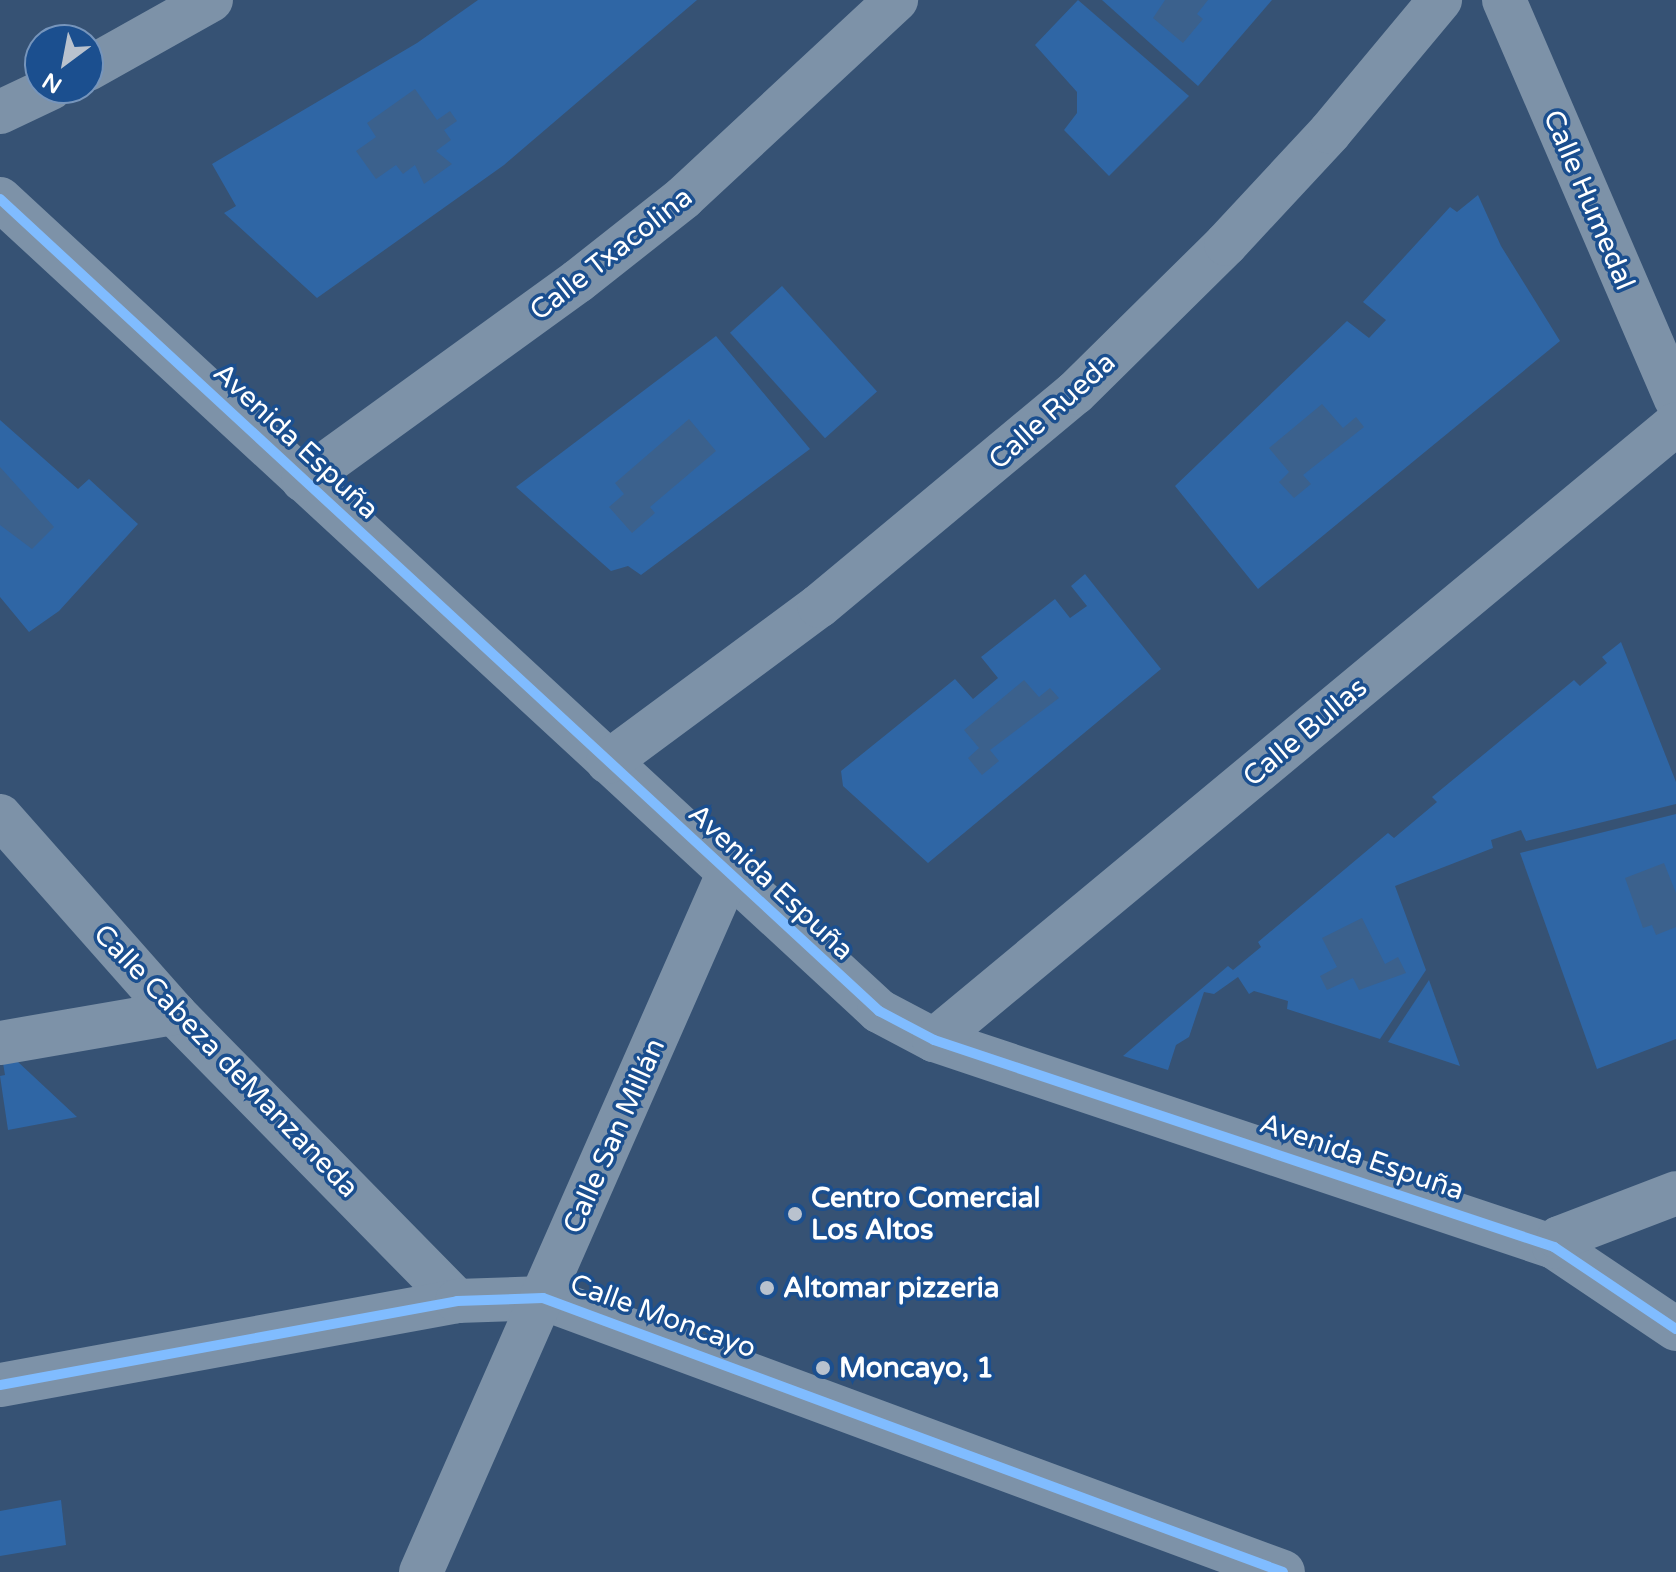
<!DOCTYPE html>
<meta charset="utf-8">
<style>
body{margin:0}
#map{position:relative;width:1676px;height:1572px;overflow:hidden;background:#365274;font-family:"Varela Round",sans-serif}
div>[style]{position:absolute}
.green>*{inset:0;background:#2f66a5;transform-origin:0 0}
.water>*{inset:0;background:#3b618d}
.minor>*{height:44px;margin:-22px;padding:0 22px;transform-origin:22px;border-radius:22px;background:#7d92a8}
.cycleway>*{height:10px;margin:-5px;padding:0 5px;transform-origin:5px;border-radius:5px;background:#80bcff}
.dots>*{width:22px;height:22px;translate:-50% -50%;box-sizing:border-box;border:4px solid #1b4f8f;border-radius:50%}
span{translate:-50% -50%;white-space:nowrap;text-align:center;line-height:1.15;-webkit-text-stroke:7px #1b4f8f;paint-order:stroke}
.street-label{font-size:28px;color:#fff}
.poi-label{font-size:28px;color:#fff;font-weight:700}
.left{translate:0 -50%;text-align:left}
.north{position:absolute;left:24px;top:24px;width:80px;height:80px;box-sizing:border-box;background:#1b4f8f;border:2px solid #7695bc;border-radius:50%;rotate:212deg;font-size:22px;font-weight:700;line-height:32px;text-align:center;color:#fff}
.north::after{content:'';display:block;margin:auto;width:28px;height:36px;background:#b9c2ce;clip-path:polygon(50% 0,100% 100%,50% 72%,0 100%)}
</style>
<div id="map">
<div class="green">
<i style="clip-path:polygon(478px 0,697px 0,504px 165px,317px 298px,224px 213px,236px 206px,212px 164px,417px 43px)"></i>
<i style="clip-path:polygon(1078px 0,1189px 96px,1109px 176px,1064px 130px,1077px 113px,1077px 92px,1035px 45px)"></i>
<i style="clip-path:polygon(1102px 0,1272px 0,1198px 86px)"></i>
<i style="clip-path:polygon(1478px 195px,1501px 246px,1560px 341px,1258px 589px,1175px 486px,1347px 321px,1369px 338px,1386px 320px,1363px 302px,1450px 207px,1457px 212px)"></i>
<i style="left:782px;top:286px;width:142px;height:70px;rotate:48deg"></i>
<i style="clip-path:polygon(716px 336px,810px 449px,641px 575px,628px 566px,611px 571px,516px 487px)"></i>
<i style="clip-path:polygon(0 420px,78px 489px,89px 479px,138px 524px,59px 611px,29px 632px,0 597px)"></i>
<i style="clip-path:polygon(1085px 574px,1161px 669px,928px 863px,843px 786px,841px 771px,955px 679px,973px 699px,998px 678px,981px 657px,1055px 599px,1070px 618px,1087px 606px,1071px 586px)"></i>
<i style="clip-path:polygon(1621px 642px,1676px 782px,1676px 804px,1526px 841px,1521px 830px,1491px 840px,1493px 848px,1395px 886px,1426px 970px,1380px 1039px,1287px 1009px,1288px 1001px,1254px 991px,1249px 994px,1238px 977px,1214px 994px,1204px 992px,1189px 1037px,1176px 1045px,1168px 1070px,1123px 1056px,1228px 966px,1233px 970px,1261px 947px,1258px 942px,1388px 833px,1394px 838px,1437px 802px,1432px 797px,1574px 680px,1580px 686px,1607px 663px,1602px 657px)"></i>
<i style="clip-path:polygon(1676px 814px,1676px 1039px,1597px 1069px,1520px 853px)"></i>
<i style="clip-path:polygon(1429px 980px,1460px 1066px,1388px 1042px)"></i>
<i style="clip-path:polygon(17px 1061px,77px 1117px,8px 1130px,0 1076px,5px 1075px,3px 1063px)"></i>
<i style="clip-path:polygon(61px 1500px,66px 1545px,0 1556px,0 1511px)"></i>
</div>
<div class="water">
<i style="clip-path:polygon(1165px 0,1208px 0,1197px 14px,1203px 19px,1183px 43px,1153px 18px)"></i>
<i style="clip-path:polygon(415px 89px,437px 120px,450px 111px,457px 121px,444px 130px,451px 140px,436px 151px,452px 164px,424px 184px,415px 165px,403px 174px,396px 165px,376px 179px,356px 151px,376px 137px,367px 123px)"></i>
<i style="clip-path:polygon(1322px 404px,1343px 428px,1356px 417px,1364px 427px,1303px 475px,1311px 484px,1294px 498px,1279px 482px,1289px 472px,1269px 448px)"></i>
<i style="clip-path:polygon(689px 419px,716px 451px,650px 507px,655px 513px,632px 533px,609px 507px,624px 494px,615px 483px)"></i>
<i style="clip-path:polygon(0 467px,54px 527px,32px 549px,0 525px)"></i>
<i style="clip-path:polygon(1024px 680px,1039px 697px,1050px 688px,1059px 698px,990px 750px,999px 761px,982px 775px,968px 758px,979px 748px,964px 730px)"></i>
<i style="clip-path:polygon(1664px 863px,1676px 893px,1676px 927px,1656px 935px,1652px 925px,1643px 928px,1625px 878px)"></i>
<i style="clip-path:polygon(1362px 918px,1385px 964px,1398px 957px,1406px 973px,1359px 990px,1353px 978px,1327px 990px,1320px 976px,1337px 967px,1322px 938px)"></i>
</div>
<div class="minor">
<i style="left:1504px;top:0;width:434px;rotate:66.7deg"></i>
<i style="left:88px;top:69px;width:141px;rotate:-29.3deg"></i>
<i style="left:0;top:112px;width:56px;rotate:-25.2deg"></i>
<i style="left:0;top:199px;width:1197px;rotate:42.73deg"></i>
<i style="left:879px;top:1011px;width:62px;rotate:27.8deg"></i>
<i style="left:934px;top:1040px;width:654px;rotate:18.46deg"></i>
<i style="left:1554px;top:1247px;width:147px;rotate:33.9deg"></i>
<i style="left:303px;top:480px;width:339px;rotate:-35.9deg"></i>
<i style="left:578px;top:281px;width:134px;rotate:-38.3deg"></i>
<i style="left:683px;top:198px;width:291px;rotate:-42.9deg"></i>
<i style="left:608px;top:762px;width:262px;rotate:-36.5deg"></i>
<i style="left:819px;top:606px;width:333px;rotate:-39.8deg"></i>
<i style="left:1075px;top:393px;width:212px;rotate:-44.6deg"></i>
<i style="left:1226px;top:244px;width:153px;rotate:-47.1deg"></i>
<i style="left:1330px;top:132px;width:172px;rotate:-50.2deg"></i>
<i style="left:0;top:816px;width:263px;rotate:48.5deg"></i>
<i style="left:174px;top:1013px;width:404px;rotate:45.5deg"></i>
<i style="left:934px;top:1040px;width:964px;rotate:-39.7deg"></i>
<i style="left:0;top:1043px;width:177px;rotate:-9.8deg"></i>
<i style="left:1554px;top:1247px;width:10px;rotate:-61deg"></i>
<i style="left:1559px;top:1238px;width:125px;rotate:-21deg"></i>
<i style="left:0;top:1385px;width:465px;rotate:-10.4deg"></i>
<i style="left:457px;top:1301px;width:86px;rotate:-2deg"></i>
<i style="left:543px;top:1298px;width:789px;rotate:20.32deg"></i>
<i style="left:421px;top:1572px;width:763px;rotate:-66.26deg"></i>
</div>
<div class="cycleway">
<i style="left:0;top:199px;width:1197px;rotate:42.73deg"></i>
<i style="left:879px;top:1011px;width:62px;rotate:27.8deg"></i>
<i style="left:934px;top:1040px;width:654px;rotate:18.46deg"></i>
<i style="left:1554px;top:1247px;width:147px;rotate:33.9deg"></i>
<i style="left:0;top:1385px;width:465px;rotate:-10.4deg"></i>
<i style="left:457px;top:1301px;width:86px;rotate:-2deg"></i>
<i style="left:543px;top:1298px;width:789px;rotate:20.32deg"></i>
</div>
<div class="dots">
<i style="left:795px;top:1214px;background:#b9c2ce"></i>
<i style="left:767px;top:1288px;background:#b9c2ce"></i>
<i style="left:823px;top:1368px;background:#b9c2ce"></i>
</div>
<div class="street-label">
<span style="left:1589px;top:200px;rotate:67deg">Calle Humedal</span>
<span style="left:611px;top:254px;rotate:-38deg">Calle Txacolina</span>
<span style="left:1052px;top:411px;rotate:-42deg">Calle Rueda</span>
<span style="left:296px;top:441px;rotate:43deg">Avenida Espuña</span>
<span style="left:1305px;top:732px;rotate:-40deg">Calle Bullas</span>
<span style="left:771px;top:882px;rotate:43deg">Avenida Espuña</span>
<span style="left:226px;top:1061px;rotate:46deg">Calle Cabeza deManzaneda</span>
<span style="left:614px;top:1136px;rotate:-66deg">Calle San Millán</span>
<span style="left:1362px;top:1157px;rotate:19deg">Avenida Espuña</span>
<span style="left:663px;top:1316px;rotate:20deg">Calle Moncayo</span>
</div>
<div class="poi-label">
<span class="left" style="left:811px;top:1214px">Centro Comercial<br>Los Altos</span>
<span class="left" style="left:783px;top:1288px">Altomar pizzeria</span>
<span class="left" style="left:839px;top:1368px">Moncayo, 1</span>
</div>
<div class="north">N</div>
</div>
